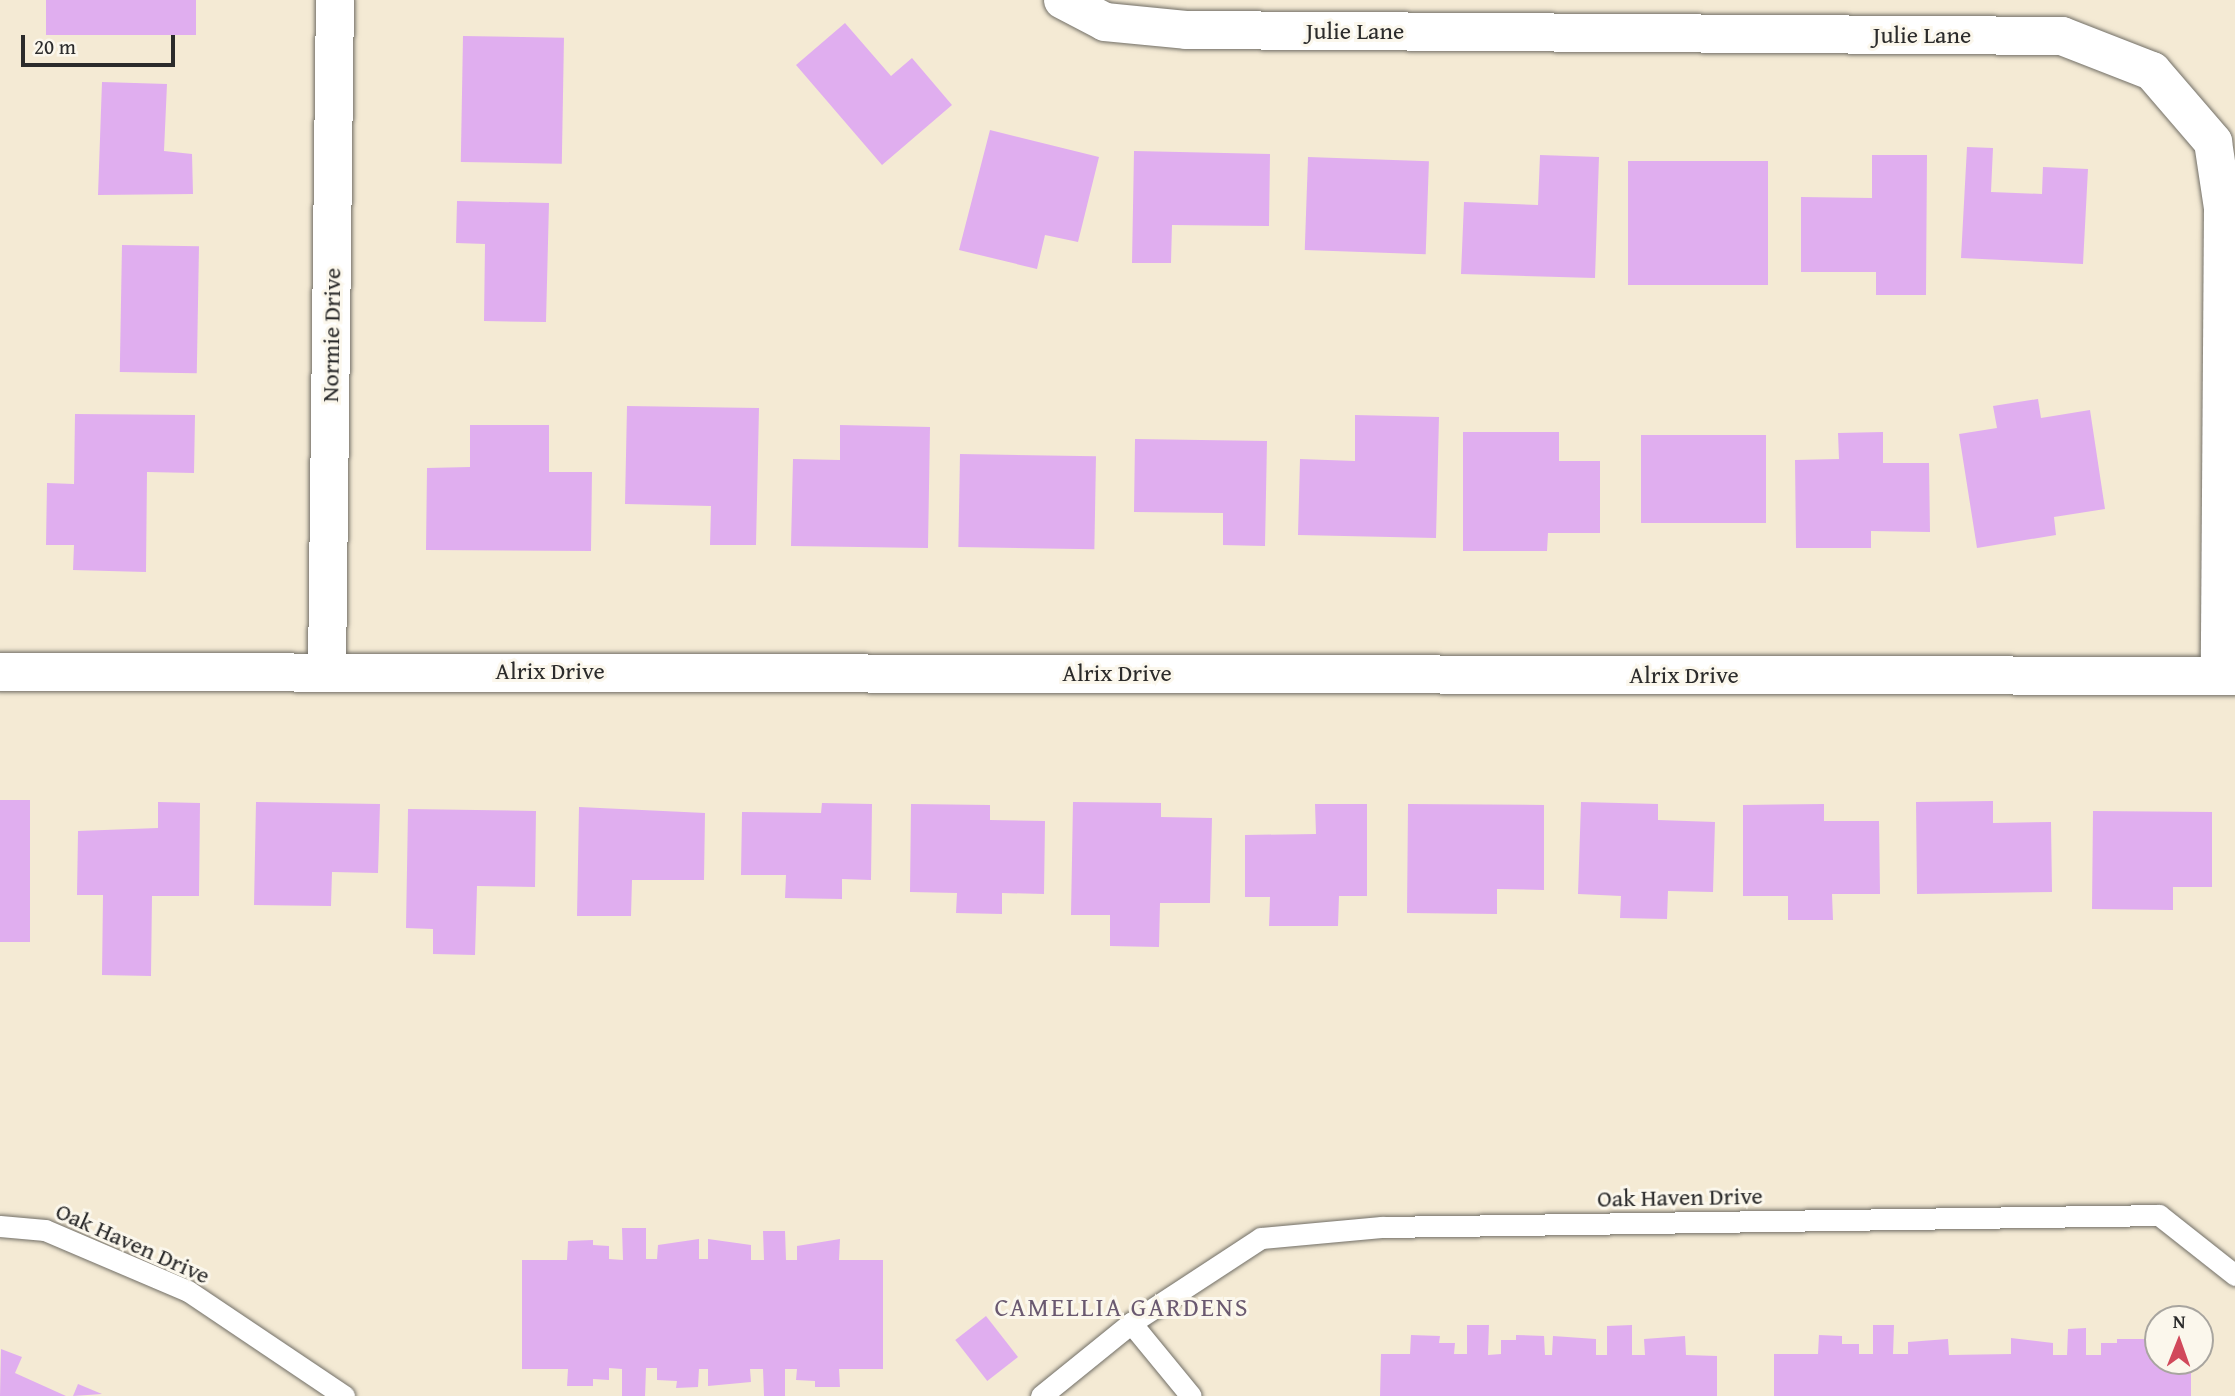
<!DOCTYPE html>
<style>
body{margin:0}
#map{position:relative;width:2235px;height:1396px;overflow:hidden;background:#f4ead4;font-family:"Gentium Book Plus",serif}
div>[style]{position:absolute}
.building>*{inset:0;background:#e0aeef;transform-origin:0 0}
.roads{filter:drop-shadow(0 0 2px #716e66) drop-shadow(0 0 2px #716e66)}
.lane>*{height:21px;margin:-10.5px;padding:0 10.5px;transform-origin:10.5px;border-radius:10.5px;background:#fff}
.street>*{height:38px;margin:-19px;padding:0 19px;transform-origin:19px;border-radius:19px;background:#fff}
span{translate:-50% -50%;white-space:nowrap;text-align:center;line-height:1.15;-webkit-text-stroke:6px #fbf7ec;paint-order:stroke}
.street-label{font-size:24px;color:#2b2b2b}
.neighbourhood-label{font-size:26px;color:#6a5970;letter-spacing:2px}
.north{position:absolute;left:2144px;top:1305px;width:70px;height:70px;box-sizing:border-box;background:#fbf7ec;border:2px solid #a8a59f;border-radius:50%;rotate:1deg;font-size:19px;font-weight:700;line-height:28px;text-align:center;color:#2b2b2b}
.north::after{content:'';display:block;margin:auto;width:24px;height:32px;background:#d1495b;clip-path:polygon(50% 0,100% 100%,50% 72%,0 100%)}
.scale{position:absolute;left:21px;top:35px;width:154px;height:32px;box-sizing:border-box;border:4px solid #2b2b2b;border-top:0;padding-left:9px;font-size:21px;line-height:24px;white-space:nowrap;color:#2b2b2b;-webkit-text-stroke:5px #fbf7ec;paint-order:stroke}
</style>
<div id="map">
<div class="building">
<i style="left:46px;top:0;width:150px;height:35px"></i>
<i style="clip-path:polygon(845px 23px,891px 76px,912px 58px,952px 105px,882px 165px,796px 65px)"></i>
<i style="left:463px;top:36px;width:101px;height:126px;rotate:1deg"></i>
<i style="clip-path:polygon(102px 82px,167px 84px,164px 151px,192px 154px,193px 194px,98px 195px)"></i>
<i style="clip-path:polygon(990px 130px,1099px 157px,1078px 242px,1045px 235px,1037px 269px,959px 250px)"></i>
<i style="clip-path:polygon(1967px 147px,1993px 148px,1991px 192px,2042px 194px,2043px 167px,2088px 169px,2083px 264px,1961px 258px)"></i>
<i style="clip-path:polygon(1134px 151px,1270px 154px,1269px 226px,1172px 225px,1171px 263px,1132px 263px)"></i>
<i style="clip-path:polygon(1540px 155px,1599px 157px,1595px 278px,1461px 274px,1464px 202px,1538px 205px)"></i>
<i style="clip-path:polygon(1872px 155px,1927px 155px,1926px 295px,1876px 295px,1876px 272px,1801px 272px,1801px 197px,1872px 198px)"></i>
<i style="left:1308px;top:157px;width:121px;height:93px;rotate:2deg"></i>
<i style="left:1628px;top:161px;width:140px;height:124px"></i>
<i style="clip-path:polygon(457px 201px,549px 203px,546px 322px,484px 321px,485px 244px,456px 243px)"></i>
<i style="left:122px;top:245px;width:77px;height:127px;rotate:1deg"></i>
<i style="clip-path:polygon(2038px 399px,2041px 418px,2090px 410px,2105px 509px,2054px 517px,2056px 535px,1977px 548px,1959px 434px,1997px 428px,1993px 406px)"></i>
<i style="clip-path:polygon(627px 406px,759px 408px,756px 545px,710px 545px,711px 506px,625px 504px)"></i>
<i style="clip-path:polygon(75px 414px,195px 415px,194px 473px,147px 472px,146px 572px,73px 570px,74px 545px,46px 545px,47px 483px,74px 484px)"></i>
<i style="clip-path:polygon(1355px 415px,1439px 417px,1436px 538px,1298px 535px,1300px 459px,1355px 461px)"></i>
<i style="clip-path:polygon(470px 425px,549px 425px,549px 472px,592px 472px,591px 551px,426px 550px,427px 468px,470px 467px)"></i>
<i style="clip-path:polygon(840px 425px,930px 427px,928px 548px,791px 546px,793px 459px,840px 460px)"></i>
<i style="clip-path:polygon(1463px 432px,1559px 432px,1559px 461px,1600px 461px,1600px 533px,1548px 533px,1547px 551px,1463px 551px)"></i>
<i style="clip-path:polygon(1883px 432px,1883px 463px,1929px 463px,1930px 532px,1871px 531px,1871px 548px,1796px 548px,1795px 460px,1839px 459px,1838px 433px)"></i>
<i style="left:1766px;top:435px;width:88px;height:125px;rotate:90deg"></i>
<i style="clip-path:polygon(1135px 439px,1267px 441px,1265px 546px,1223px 545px,1223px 513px,1134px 512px)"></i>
<i style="left:960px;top:454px;width:136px;height:93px;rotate:1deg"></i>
<i style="left:0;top:800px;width:30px;height:142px"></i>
<i style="clip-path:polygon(1993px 801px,1993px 823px,2051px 822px,2052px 892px,1917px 894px,1916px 802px)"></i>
<i style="clip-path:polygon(158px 802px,200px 803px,199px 896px,152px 896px,151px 976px,102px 975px,103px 895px,77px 895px,78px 831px,158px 828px)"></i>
<i style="clip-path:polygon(256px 802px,380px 804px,378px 873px,332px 872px,331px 906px,254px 905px)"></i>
<i style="clip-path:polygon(1073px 802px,1161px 803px,1161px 817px,1212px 818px,1210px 903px,1160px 903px,1159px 947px,1110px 946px,1110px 915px,1071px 915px)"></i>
<i style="clip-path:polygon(1581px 802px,1658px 804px,1658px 820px,1715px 822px,1713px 892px,1668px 891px,1667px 919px,1620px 918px,1621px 896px,1578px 894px)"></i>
<i style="clip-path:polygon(822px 803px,872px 804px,871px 880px,842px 879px,842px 899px,785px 898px,786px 875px,741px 875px,742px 812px,821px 813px)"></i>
<i style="clip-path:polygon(911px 804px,990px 805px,990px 820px,1045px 821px,1044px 894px,1002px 893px,1002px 914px,956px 913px,957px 893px,910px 892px)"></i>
<i style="clip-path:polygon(1315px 804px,1367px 804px,1367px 896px,1339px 896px,1338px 926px,1269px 926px,1270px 897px,1245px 897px,1245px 835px,1316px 834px)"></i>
<i style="clip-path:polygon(1408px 804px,1544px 805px,1544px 890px,1497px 889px,1497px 914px,1407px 913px)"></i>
<i style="clip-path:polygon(1824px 804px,1824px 821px,1879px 821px,1880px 894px,1832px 894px,1833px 920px,1788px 920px,1788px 896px,1743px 896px,1743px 805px)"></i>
<i style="clip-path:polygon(579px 807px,705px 813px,704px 880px,632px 880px,631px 916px,577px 916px)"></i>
<i style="clip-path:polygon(408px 809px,536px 811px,535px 887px,477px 886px,475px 955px,433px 954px,433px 929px,406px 928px)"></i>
<i style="clip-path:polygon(2093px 811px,2212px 812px,2212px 887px,2173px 887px,2173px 910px,2092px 909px)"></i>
<i style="clip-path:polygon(622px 1228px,646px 1228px,646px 1259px,657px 1259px,658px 1245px,699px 1239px,699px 1259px,708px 1259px,708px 1239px,751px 1245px,751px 1260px,764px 1260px,763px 1231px,785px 1231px,786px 1260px,797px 1260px,797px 1246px,840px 1239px,839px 1260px,883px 1260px,883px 1369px,839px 1369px,840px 1387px,815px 1387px,815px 1381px,796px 1380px,797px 1369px,785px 1369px,785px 1396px,764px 1396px,763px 1369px,750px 1369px,751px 1382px,708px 1386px,708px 1369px,699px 1369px,698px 1387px,676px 1388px,677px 1381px,657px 1380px,657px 1368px,646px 1368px,645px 1396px,622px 1396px,622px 1369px,609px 1368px,609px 1380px,593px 1379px,593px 1386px,567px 1386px,568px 1369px,522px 1369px,522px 1260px,567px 1260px,568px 1241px,593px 1240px,593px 1245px,609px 1246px,609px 1259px,623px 1260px)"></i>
<i style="left:986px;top:1316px;width:52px;height:39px;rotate:52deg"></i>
<i style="clip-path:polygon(1467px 1325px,1489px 1325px,1488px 1355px,1501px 1354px,1501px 1340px,1516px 1340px,1516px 1335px,1544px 1336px,1545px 1355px,1552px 1355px,1553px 1336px,1596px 1339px,1596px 1355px,1607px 1355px,1607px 1326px,1632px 1325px,1632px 1355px,1645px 1355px,1644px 1339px,1685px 1336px,1686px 1355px,1717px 1356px,1717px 1396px,1380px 1396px,1381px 1354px,1410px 1354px,1411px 1335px,1440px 1336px,1439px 1343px,1455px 1343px,1454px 1354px,1467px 1354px)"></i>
<i style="clip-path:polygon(1873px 1325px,1894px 1325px,1893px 1354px,1908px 1354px,1908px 1342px,1948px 1339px,1949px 1355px,2011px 1354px,2011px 1338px,2053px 1343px,2053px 1355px,2067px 1355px,2068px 1329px,2086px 1328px,2086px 1355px,2101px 1355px,2101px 1343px,2117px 1343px,2117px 1339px,2148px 1339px,2147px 1355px,2158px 1355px,2158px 1361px,2191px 1361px,2191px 1396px,1774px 1396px,1774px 1354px,1818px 1354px,1819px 1335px,1842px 1336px,1842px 1344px,1859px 1344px,1859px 1354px,1873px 1354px)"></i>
<i style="clip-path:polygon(1px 1349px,22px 1357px,15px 1373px,66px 1396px,0 1396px)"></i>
<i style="clip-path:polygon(78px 1384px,102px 1394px,73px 1396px)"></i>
</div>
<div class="roads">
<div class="lane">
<i style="left:0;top:1226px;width:45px;rotate:5.1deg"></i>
<i style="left:45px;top:1230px;width:155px;rotate:23.1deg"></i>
<i style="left:188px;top:1291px;width:188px;rotate:33.9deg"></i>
<i style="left:1131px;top:1323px;width:94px;rotate:50.6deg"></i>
<i style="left:1041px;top:1396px;width:116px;rotate:-39deg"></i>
<i style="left:1131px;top:1323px;width:155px;rotate:-33.2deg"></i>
<i style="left:1261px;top:1238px;width:121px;rotate:-5.2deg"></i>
<i style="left:1382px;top:1227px;width:777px;rotate:-0.88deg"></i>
<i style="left:2159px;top:1215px;width:97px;rotate:38.3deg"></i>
</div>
<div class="street">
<i style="left:1063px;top:0;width:47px;rotate:27.6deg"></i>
<i style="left:1105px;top:22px;width:81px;rotate:5.6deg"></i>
<i style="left:1186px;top:30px;width:876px;rotate:0.39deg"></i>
<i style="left:2062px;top:36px;width:97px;rotate:21.3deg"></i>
<i style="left:2152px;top:71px;width:94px;rotate:49.3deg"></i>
<i style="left:2213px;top:142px;width:67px;rotate:81.4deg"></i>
<i style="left:2223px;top:208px;width:468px;rotate:90.4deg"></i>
<i style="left:327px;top:670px;width:670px;rotate:-89.32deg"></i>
<i style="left:0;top:672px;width:2235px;rotate:0.1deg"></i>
</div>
</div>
<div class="street-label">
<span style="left:1355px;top:31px">Julie Lane</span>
<span style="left:1922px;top:35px">Julie Lane</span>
<span style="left:331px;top:335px;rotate:-89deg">Normie Drive</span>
<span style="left:550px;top:671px">Alrix Drive</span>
<span style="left:1117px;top:673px">Alrix Drive</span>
<span style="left:1684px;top:675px">Alrix Drive</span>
<span style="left:1680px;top:1197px;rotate:-1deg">Oak Haven Drive</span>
<span style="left:133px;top:1243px;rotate:24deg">Oak Haven Drive</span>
</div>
<div class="neighbourhood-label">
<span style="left:1122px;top:1307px">CAMELLIA GARDENS</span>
</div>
<div class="north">N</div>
<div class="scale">20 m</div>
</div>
